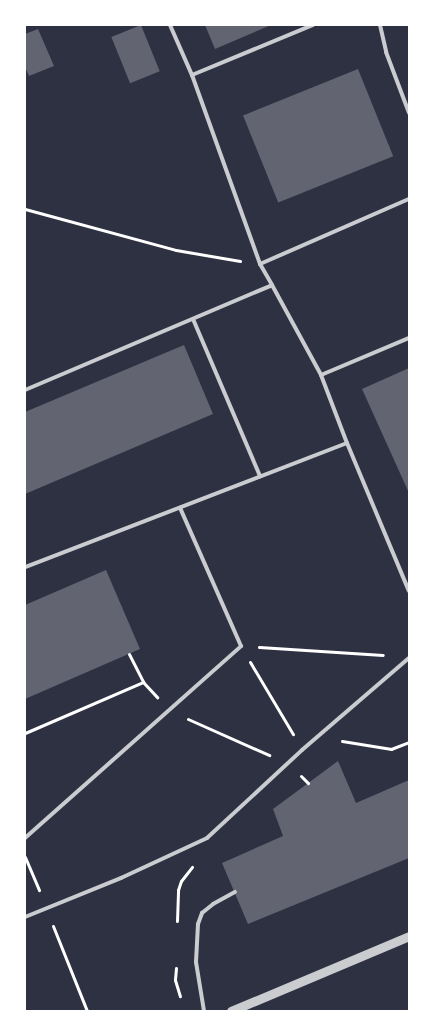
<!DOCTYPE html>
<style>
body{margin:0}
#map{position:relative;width:434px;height:1036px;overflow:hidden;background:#2d3142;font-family:"Sofia Sans Condensed",sans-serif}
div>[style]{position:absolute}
.building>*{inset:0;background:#626471;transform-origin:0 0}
.path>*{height:3px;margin:-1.5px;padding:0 1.5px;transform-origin:1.5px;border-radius:1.5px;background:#fff}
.service>*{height:4px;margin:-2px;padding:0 2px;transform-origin:2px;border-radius:2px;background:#caccd0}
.tertiary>*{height:9px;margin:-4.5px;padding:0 4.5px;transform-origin:4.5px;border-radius:4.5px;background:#caccd0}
span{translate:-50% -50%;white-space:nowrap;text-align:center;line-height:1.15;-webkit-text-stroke:5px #fff;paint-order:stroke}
.frame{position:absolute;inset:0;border:26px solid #fff;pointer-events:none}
</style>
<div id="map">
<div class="building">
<i style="left:141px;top:25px;width:50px;height:32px;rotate:68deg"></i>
<i style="clip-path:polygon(205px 25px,271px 25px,215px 49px)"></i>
<i style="clip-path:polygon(38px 29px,54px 66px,29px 76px,25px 67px,25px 34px)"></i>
<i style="left:358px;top:69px;width:94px;height:124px;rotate:68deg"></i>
<i style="clip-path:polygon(184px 345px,213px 414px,25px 494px,25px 412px)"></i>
<i style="clip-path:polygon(409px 368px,409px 493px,362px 389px)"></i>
<i style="clip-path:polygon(106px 570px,140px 649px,25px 699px,25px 605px)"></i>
<i style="clip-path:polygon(338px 761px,356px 803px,409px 780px,409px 858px,248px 924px,222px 863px,283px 836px,273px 809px)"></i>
</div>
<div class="path">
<i style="left:25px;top:209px;width:156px;rotate:15.2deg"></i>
<i style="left:176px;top:250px;width:65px;rotate:9.8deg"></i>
<i style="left:259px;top:647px;width:124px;rotate:3.7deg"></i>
<i style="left:129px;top:654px;width:31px;rotate:63deg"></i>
<i style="left:143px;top:682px;width:21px;rotate:47deg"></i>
<i style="left:250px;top:662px;width:84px;rotate:59.2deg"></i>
<i style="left:188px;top:719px;width:89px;rotate:24deg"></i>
<i style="left:25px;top:733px;width:129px;rotate:-23.4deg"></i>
<i style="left:342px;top:741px;width:50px;rotate:9.3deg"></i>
<i style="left:391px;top:749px;width:19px;rotate:-21deg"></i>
<i style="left:301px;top:776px;width:10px;rotate:45deg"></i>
<i style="left:25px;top:857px;width:36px;rotate:67deg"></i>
<i style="left:177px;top:921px;width:31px;rotate:-88deg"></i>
<i style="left:178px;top:890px;width:9px;rotate:-72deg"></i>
<i style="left:181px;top:881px;width:18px;rotate:-52deg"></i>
<i style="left:53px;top:926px;width:92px;rotate:68.2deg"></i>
<i style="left:176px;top:968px;width:12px;rotate:95deg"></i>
<i style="left:175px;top:980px;width:17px;rotate:73deg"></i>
</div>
<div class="service">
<i style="left:170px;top:25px;width:55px;rotate:66.3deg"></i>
<i style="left:192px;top:75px;width:201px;rotate:70.2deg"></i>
<i style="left:260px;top:264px;width:24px;rotate:60deg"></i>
<i style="left:380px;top:25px;width:28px;rotate:77deg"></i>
<i style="left:386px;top:52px;width:65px;rotate:69.3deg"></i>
<i style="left:192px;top:75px;width:131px;rotate:-22.5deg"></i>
<i style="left:260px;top:264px;width:163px;rotate:-23.6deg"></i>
<i style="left:193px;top:319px;width:171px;rotate:66.9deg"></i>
<i style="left:321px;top:375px;width:95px;rotate:-22.8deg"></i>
<i style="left:25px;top:390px;width:268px;rotate:-23deg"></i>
<i style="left:272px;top:285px;width:102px;rotate:61.4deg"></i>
<i style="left:321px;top:375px;width:73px;rotate:69.1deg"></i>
<i style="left:347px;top:443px;width:345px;rotate:158.9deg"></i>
<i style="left:347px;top:443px;width:160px;rotate:67.3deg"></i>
<i style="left:25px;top:838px;width:289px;rotate:-41.6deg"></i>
<i style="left:241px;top:646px;width:151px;rotate:-113.8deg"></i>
<i style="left:25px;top:917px;width:104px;rotate:-22.1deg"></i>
<i style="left:121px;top:878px;width:95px;rotate:-24.9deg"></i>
<i style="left:207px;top:838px;width:129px;rotate:-42.8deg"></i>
<i style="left:302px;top:750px;width:141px;rotate:-40.7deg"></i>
<i style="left:204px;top:1011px;width:50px;rotate:-99.3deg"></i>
<i style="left:196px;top:962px;width:38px;rotate:-87deg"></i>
<i style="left:198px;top:924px;width:12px;rotate:-70deg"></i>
<i style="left:202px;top:913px;width:14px;rotate:-39deg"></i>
<i style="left:213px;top:904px;width:25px;rotate:-29deg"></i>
</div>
<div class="tertiary">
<i style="left:231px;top:1011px;width:193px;rotate:-22.8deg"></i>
</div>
<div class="frame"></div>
</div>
